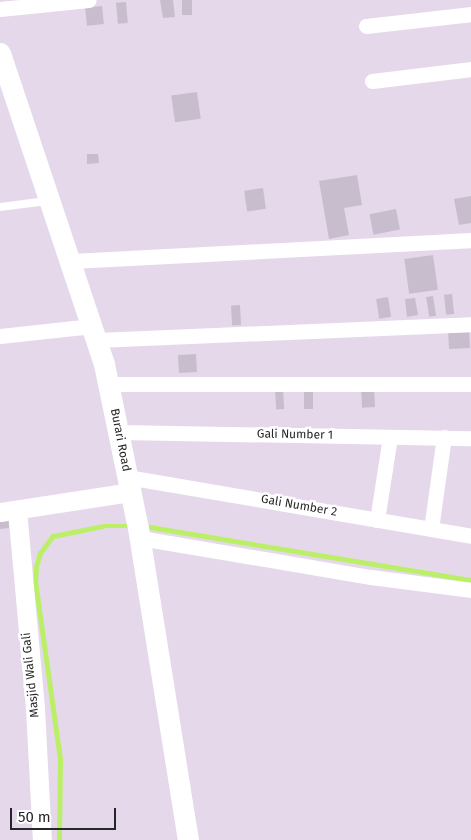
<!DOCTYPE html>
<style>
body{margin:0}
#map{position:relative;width:471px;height:840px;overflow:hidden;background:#e4d8ea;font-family:"Fira Sans",sans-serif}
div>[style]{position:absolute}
.stream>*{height:4.5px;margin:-2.25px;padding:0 2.25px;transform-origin:2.25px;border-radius:2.25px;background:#bcef68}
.building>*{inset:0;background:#c8bdcc;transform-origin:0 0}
.service>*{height:8px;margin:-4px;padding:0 4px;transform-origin:4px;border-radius:4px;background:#fff}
.minor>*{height:15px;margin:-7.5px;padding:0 7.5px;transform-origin:7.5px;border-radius:7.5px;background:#fff}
.tertiary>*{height:19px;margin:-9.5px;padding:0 9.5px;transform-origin:9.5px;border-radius:9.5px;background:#fff}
.secondary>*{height:21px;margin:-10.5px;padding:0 10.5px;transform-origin:10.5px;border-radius:10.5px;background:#fff}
span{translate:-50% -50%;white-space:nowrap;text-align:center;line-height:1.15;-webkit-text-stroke:5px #fff;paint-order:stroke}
.street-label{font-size:12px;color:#272727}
.scale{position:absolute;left:10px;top:808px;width:106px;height:22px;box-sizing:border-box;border:2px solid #272727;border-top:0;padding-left:6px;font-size:15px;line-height:18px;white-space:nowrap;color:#272727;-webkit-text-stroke:4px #fff;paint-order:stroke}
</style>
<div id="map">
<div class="stream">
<i style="left:144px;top:526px;width:331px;rotate:9.4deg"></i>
<i style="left:59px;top:840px;width:81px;rotate:-89.3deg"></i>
<i style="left:60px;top:759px;width:179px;rotate:-98deg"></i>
<i style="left:35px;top:582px;width:15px;rotate:-86deg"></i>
<i style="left:36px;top:567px;width:15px;rotate:-74deg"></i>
<i style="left:40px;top:553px;width:21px;rotate:-53deg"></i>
<i style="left:53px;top:536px;width:51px;rotate:-11.3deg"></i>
<i style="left:103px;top:526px;width:28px"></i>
</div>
<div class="building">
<i style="clip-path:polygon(160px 0,173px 0,175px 17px,163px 18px)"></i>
<i style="left:182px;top:0;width:10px;height:15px"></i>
<i style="left:126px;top:2px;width:21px;height:10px;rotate:85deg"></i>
<i style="left:102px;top:6px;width:18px;height:17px;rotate:84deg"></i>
<i style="left:197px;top:92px;width:27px;height:26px;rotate:82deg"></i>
<i style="clip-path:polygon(87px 154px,98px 154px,99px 163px,87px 164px)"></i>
<i style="clip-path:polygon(357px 175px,362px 205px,344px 208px,349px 235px,329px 239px,319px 181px)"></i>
<i style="left:263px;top:188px;width:21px;height:19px;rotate:82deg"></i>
<i style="clip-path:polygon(471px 196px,471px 223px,459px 225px,454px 199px)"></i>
<i style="left:396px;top:209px;width:21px;height:27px;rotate:79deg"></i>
<i style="left:433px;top:255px;width:35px;height:29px;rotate:82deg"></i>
<i style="left:452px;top:294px;width:20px;height:8px;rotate:84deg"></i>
<i style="left:433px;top:296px;width:20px;height:7px;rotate:81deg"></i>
<i style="left:388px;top:297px;width:20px;height:12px;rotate:81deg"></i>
<i style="clip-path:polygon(415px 298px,418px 315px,407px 317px,405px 299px)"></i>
<i style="left:240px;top:305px;width:20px;height:9px;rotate:87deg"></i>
<i style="left:469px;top:329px;width:19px;height:21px;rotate:87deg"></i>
<i style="left:196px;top:354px;width:18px;height:18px;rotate:87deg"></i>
<i style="left:374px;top:387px;width:20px;height:13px;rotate:87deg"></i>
<i style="left:283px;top:388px;width:21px;height:8px;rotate:87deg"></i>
<i style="left:304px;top:390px;width:9px;height:19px"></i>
<i style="clip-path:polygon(8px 514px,9px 528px,0 529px,0 515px)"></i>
</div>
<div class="service">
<i style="left:0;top:207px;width:47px;rotate:-7.3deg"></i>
</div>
<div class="minor">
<i style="left:0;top:9px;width:89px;rotate:-5.8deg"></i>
<i style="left:366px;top:26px;width:106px;rotate:-6.5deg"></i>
<i style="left:372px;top:81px;width:100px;rotate:-6.9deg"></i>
<i style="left:72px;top:261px;width:400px;rotate:-3deg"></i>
<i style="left:0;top:336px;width:93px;rotate:-6.2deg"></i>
<i style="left:97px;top:340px;width:374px;rotate:-2.4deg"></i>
<i style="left:108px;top:384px;width:363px"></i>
<i style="left:118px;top:432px;width:353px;rotate:1deg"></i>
<i style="left:127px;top:477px;width:349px;rotate:9.7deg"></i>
<i style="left:377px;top:520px;width:84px;rotate:-81.1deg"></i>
<i style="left:431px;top:529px;width:93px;rotate:-82deg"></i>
<i style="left:140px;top:538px;width:234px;rotate:9.6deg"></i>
<i style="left:371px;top:577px;width:101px;rotate:7.4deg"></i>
</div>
<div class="tertiary">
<i style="left:17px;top:510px;width:199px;rotate:84.8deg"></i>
<i style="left:35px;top:708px;width:132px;rotate:87deg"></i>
<i style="left:0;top:512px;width:133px;rotate:-8.7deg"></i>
</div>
<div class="secondary">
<i style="left:0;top:53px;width:328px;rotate:71.5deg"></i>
<i style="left:104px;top:364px;width:167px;rotate:78.3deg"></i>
<i style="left:138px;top:528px;width:316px;rotate:80.9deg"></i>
</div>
<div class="street-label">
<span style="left:295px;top:435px;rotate:1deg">Gali Number 1</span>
<span style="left:120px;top:440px;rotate:79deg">Burari Road</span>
<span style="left:299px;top:506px;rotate:10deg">Gali Number 2</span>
<span style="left:31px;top:675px;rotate:-96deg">Masjid Wali Gali</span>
</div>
<div class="scale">50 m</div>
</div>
